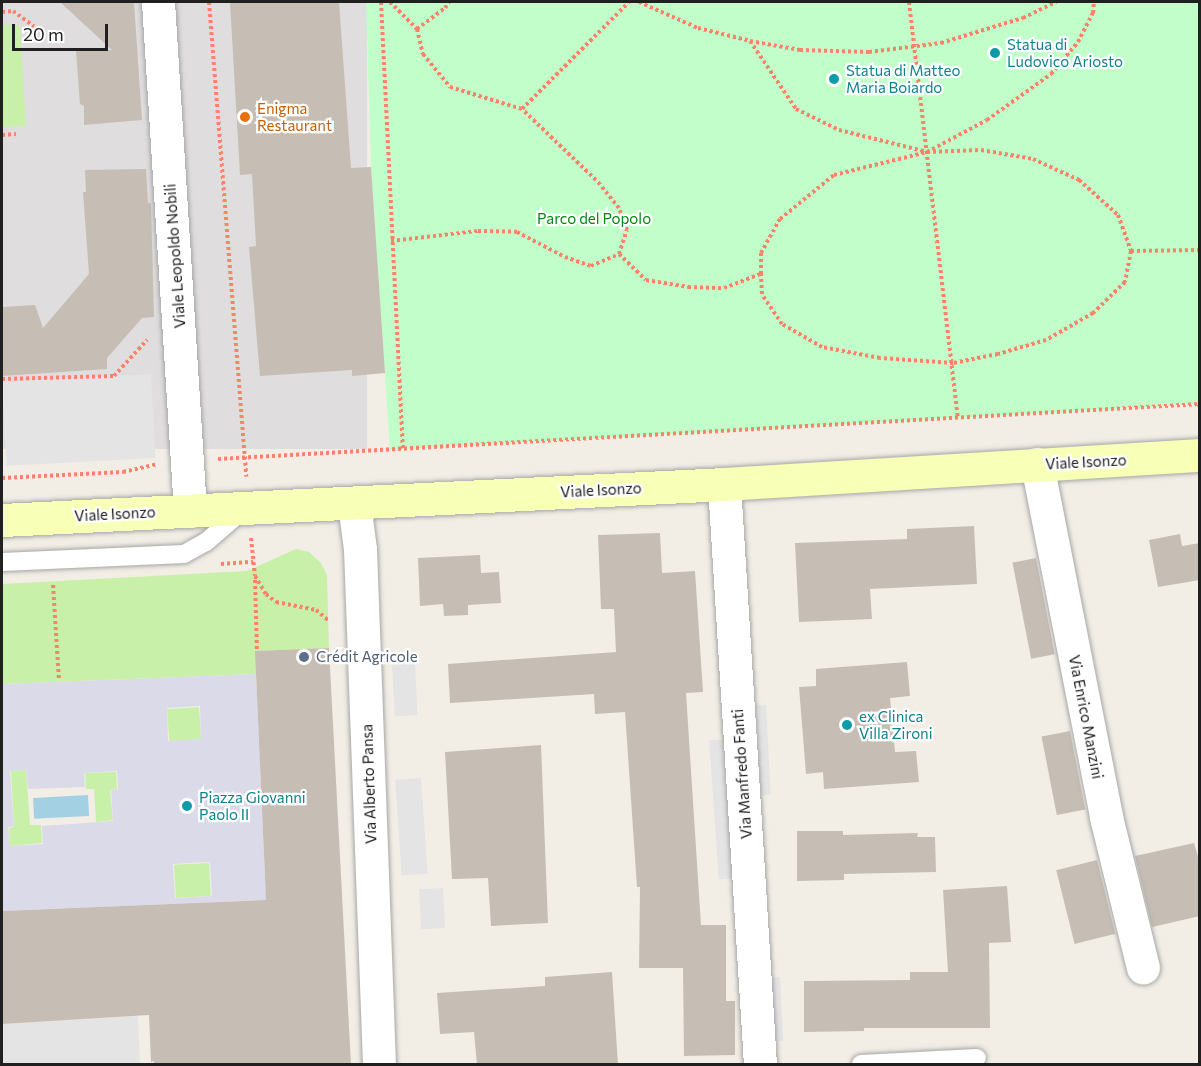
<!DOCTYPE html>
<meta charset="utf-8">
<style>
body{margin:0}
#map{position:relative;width:1201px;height:1066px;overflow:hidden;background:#f2eee6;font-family:Commissioner,sans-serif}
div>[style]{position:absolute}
.residential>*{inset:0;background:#dfdddd;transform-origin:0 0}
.grass>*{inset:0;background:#c8f0a8;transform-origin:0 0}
.park>*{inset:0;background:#c1fec9}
.parking>*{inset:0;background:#e4e4e4;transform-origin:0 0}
.plaza>*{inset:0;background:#dbdae8}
.water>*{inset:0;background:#a3d1e3;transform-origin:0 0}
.building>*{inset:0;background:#c6beb5;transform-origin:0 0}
.path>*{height:4px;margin-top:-2px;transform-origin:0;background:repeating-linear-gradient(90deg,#ff816a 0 3px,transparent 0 6px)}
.roads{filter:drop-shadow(0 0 2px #a7a7a7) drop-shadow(0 0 2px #a7a7a7)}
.service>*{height:18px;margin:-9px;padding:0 9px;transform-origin:9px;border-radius:9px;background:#fff}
.minor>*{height:33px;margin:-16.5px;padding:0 16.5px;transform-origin:16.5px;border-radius:16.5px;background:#fff}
.secondary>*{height:33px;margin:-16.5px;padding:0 16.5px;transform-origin:16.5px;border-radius:16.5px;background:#f8ffb7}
.dots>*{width:16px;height:16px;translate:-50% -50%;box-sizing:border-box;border:3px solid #fff;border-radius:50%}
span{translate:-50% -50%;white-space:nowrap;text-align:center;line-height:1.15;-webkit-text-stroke:4.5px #fff;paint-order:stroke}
.culture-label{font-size:15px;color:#0d838f}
.left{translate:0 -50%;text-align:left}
.food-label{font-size:15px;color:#c56008}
.park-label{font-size:15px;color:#028614}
.street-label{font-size:15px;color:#202020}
.service-label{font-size:15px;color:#4e5e75}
.frame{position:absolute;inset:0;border:3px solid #202020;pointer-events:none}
.scale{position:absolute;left:12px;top:24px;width:96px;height:27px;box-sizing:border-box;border:3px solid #202020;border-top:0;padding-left:8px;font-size:18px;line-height:21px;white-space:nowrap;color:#202020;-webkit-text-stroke:4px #fff;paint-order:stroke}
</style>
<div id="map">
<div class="residential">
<i style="left:2px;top:2px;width:365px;height:447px"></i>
</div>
<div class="grass">
<i style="clip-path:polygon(16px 24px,20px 27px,26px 126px,2px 127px,2px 25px)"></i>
<i style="clip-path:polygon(296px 549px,309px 552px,321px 563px,327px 575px,329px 648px,256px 651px,256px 674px,2px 684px,2px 584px,247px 571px)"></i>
<i style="left:199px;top:707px;width:32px;height:32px;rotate:86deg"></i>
<i style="clip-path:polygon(26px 770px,30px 825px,41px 825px,42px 843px,10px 846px,9px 828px,14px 827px,11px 771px)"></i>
<i style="clip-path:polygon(116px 772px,117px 789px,110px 790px,113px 820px,96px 822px,94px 789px,86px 789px,85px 773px)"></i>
<i style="left:209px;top:863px;width:33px;height:35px;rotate:87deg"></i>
</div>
<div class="park">
<i style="clip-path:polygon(366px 2px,1199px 2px,1199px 404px,390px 450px,371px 167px)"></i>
</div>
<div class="parking">
<i style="left:151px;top:374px;width:84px;height:149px;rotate:87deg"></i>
<i style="left:415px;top:664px;width:51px;height:23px;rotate:87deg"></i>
<i style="left:766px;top:705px;width:90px;height:10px;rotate:87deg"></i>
<i style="left:732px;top:739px;width:139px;height:23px;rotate:86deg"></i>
<i style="left:421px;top:778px;width:96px;height:26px;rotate:86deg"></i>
<i style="left:443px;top:888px;width:40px;height:24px;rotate:87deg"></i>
<i style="left:780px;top:977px;width:64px;height:8px;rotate:87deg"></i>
<i style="clip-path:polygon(138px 1016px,140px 1064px,2px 1064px,2px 1024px)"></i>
</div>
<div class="plaza">
<i style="clip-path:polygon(evenodd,256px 674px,266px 900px,2px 911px,2px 684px,256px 674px,200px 706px,201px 739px,168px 741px,167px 708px,200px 706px,256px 674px,26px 770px,28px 789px,85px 787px,84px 773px,117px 771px,118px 789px,111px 790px,113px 821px,42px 826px,43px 844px,10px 846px,8px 827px,14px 826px,10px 771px,26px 770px,256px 674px,210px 862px,212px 896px,175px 898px,173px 864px,210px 862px)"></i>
</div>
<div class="water">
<i style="left:88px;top:795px;width:21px;height:55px;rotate:87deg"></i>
</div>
<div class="building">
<i style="clip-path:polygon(60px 2px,134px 2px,142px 120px,84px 125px,84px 106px,80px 104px,76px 51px,112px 50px)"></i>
<i style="clip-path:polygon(230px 2px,339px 2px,351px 168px,371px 167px,385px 373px,352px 376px,352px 370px,260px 376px,249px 247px,256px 246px,252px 174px,240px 175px)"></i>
<i style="clip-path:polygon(146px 169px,148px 203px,151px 203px,154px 317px,142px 318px,107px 358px,107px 369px,2px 376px,2px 307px,35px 305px,43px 328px,89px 274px,83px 192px,86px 192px,85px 170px)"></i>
<i style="clip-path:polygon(974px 526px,977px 584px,870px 589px,872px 619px,799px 622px,795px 543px,907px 539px,907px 529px)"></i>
<i style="clip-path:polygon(660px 533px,662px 573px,695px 571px,703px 692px,686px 693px,701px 925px,726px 925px,726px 1001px,735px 1001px,735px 1055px,684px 1056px,683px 968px,639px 968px,640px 887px,637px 887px,625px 712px,595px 714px,594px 694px,450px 703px,448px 664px,616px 652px,614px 609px,601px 609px,598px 535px)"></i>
<i style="clip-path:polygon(1180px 534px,1182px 546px,1200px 543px,1200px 580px,1158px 587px,1149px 540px)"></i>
<i style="clip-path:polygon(480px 555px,481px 573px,499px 572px,501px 603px,468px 605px,468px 615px,444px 616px,443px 604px,420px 606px,418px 558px)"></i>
<i style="left:1036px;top:558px;width:98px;height:24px;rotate:79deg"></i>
<i style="clip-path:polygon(329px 648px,351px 1065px,154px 1065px,154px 1061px,151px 1062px,149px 1015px,2px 1024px,2px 911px,266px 900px,255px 651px)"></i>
<i style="clip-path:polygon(907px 662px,910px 696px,890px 698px,895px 752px,916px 751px,919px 782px,824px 789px,823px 772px,806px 774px,799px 687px,816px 686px,816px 669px)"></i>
<i style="left:1070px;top:731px;width:80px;height:29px;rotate:79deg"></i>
<i style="clip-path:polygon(541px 745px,548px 923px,491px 926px,488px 878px,452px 879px,445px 752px)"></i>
<i style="clip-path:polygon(797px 831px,843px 831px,843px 835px,918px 833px,917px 837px,935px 837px,936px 872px,844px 874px,844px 880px,797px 881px)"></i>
<i style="clip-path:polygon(1194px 843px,1200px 864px,1200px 916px,1152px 927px,1135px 856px)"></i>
<i style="left:1097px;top:860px;width:76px;height:42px;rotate:76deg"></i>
<i style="clip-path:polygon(1007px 886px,1011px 942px,989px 943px,990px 1028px,864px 1028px,864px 1031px,804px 1032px,804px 981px,910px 980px,910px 972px,948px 972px,943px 890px)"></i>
<i style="clip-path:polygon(612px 972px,618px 1065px,477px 1065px,474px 1032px,440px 1034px,437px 993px,545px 986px,545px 977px)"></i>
</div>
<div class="path">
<i style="left:209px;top:2px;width:476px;rotate:85.5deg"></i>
<i style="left:381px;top:2px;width:448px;rotate:87.2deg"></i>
<i style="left:390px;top:2px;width:38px;rotate:45deg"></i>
<i style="left:417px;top:29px;width:26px;rotate:77deg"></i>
<i style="left:423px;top:54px;width:43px;rotate:50.7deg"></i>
<i style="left:450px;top:87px;width:75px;rotate:17deg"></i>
<i style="left:639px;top:2px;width:64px;rotate:23.8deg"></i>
<i style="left:698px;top:28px;width:54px;rotate:14deg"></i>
<i style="left:750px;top:41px;width:51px;rotate:10.2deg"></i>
<i style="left:800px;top:50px;width:69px;rotate:1.7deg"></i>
<i style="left:869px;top:52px;width:73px;rotate:-7.1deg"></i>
<i style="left:941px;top:43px;width:86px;rotate:-17deg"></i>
<i style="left:1023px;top:18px;width:37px;rotate:-26deg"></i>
<i style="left:909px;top:2px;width:419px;rotate:83.3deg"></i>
<i style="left:2px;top:12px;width:11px;rotate:-5deg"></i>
<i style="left:13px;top:11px;width:26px;rotate:36deg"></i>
<i style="left:417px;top:29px;width:35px;rotate:-37deg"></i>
<i style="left:445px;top:8px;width:7px;rotate:-56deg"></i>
<i style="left:750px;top:41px;width:82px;rotate:55.9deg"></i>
<i style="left:796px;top:109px;width:48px;rotate:26deg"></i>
<i style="left:839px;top:130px;width:91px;rotate:14deg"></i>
<i style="left:927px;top:152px;width:68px;rotate:-28.1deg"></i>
<i style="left:987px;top:120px;width:79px;rotate:-35.7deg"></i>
<i style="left:1051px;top:74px;width:42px;rotate:-49.8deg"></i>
<i style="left:1078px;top:42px;width:33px;rotate:-63deg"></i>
<i style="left:1093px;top:13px;width:11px;rotate:-85deg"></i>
<i style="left:2px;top:135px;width:14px;rotate:-4deg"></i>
<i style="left:981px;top:150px;width:53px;rotate:9.8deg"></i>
<i style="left:1033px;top:159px;width:51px;rotate:24.5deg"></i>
<i style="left:1079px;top:180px;width:52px;rotate:41.9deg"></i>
<i style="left:1118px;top:215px;width:38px;rotate:70deg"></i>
<i style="left:1131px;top:251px;width:32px;rotate:101deg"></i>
<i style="left:1125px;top:282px;width:45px;rotate:135.9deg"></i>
<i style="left:1093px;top:313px;width:54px;rotate:150.1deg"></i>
<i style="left:1046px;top:340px;width:50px;rotate:163.7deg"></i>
<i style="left:998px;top:354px;width:46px;rotate:168.7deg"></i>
<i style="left:953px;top:363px;width:73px;rotate:-176.1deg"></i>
<i style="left:880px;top:358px;width:59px;rotate:-169.3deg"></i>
<i style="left:822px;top:347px;width:46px;rotate:-150.1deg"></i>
<i style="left:782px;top:324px;width:36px;rotate:-124deg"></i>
<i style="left:762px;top:294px;width:20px;rotate:-93deg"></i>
<i style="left:761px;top:274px;width:21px;rotate:-90deg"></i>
<i style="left:761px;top:253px;width:39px;rotate:-61deg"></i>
<i style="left:780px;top:219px;width:70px;rotate:-39.2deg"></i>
<i style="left:834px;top:175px;width:96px;rotate:-13.9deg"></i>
<i style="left:927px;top:152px;width:54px;rotate:-2.1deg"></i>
<i style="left:391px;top:241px;width:88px;rotate:-6.6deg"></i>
<i style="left:478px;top:231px;width:39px;rotate:1deg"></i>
<i style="left:517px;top:232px;width:54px;rotate:27.5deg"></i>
<i style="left:565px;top:257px;width:28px;rotate:19deg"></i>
<i style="left:591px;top:266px;width:30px;rotate:-23deg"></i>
<i style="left:619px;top:254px;width:25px;rotate:-72deg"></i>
<i style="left:627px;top:230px;width:23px;rotate:-110deg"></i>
<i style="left:619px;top:208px;width:36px;rotate:-129deg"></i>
<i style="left:596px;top:180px;width:103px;rotate:-136.2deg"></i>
<i style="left:522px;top:109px;width:151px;rotate:-45deg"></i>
<i style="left:1131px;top:251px;width:69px;rotate:-0.8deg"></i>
<i style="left:619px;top:254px;width:37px;rotate:44deg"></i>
<i style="left:646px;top:280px;width:43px;rotate:9.5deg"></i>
<i style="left:688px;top:287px;width:36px;rotate:2deg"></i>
<i style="left:724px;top:288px;width:40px;rotate:-21deg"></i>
<i style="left:2px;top:379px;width:112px;rotate:-1.5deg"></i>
<i style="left:114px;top:376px;width:49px;rotate:-47.5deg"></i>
<i style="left:218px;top:459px;width:984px;rotate:-3.21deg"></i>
<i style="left:2px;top:478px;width:121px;rotate:-2.8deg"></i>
<i style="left:123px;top:472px;width:35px;rotate:-13deg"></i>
<i style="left:251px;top:538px;width:38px;rotate:84deg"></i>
<i style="left:255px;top:576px;width:21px;rotate:59deg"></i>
<i style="left:266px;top:594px;width:13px;rotate:39deg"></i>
<i style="left:276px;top:602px;width:41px;rotate:11.3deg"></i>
<i style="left:316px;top:610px;width:17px;rotate:40deg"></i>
<i style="left:221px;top:564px;width:32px;rotate:-4deg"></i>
<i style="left:255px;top:580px;width:70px;rotate:88.4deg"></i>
<i style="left:53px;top:585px;width:96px;rotate:86.4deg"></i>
</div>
<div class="roads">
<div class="service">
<i style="left:2px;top:562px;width:182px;rotate:-2.5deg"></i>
<i style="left:184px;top:554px;width:25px;rotate:-29deg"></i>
<i style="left:206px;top:542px;width:49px;rotate:-40.9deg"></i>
<i style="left:861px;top:1064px;width:116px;rotate:-3deg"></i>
</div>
<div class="minor">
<i style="left:158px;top:2px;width:510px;rotate:86.4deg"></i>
<i style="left:1037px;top:464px;width:360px;rotate:78.9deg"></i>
<i style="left:1106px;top:817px;width:155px;rotate:76.2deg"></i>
<i style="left:724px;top:484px;width:581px;rotate:86.45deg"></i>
<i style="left:354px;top:503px;width:46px;rotate:82.6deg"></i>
<i style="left:360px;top:549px;width:515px;rotate:87.89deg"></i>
</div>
<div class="secondary">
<i style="left:2px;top:520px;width:723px;rotate:-2.85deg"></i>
<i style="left:724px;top:484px;width:477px;rotate:-3.5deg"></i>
</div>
</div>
<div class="dots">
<i style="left:995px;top:53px;background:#0f9aa8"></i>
<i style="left:834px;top:79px;background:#0f9aa8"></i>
<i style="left:245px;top:117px;background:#e8710a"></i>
<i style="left:304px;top:657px;background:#5c6f8a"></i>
<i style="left:847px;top:725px;background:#0f9aa8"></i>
<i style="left:187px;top:806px;background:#0f9aa8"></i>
</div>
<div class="culture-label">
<span class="left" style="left:1007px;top:53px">Statua di<br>Ludovico Ariosto</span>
<span class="left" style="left:846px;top:79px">Statua di Matteo<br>Maria Boiardo</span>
<span class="left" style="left:859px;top:725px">ex Clinica<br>Villa Zironi</span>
<span class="left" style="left:199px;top:806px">Piazza Giovanni<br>Paolo II</span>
</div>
<div class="food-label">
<span class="left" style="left:257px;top:117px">Enigma<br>Restaurant</span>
</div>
<div class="park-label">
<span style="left:594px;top:219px">Parco del Popolo</span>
</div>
<div class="street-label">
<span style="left:175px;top:256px;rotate:-94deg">Viale Leopoldo Nobili</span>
<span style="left:1086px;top:462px;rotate:-3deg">Viale Isonzo</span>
<span style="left:601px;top:490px;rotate:-3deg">Viale Isonzo</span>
<span style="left:115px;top:514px;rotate:-3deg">Viale Isonzo</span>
<span style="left:1086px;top:717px;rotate:79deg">Via Enrico Manzini</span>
<span style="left:742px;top:774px;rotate:-94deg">Via Manfredo Fanti</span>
<span style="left:369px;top:784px;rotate:-92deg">Via Alberto Pansa</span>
</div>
<div class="service-label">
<span class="left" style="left:316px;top:657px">Crédit Agricole</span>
</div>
<div class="frame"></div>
<div class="scale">20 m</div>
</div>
